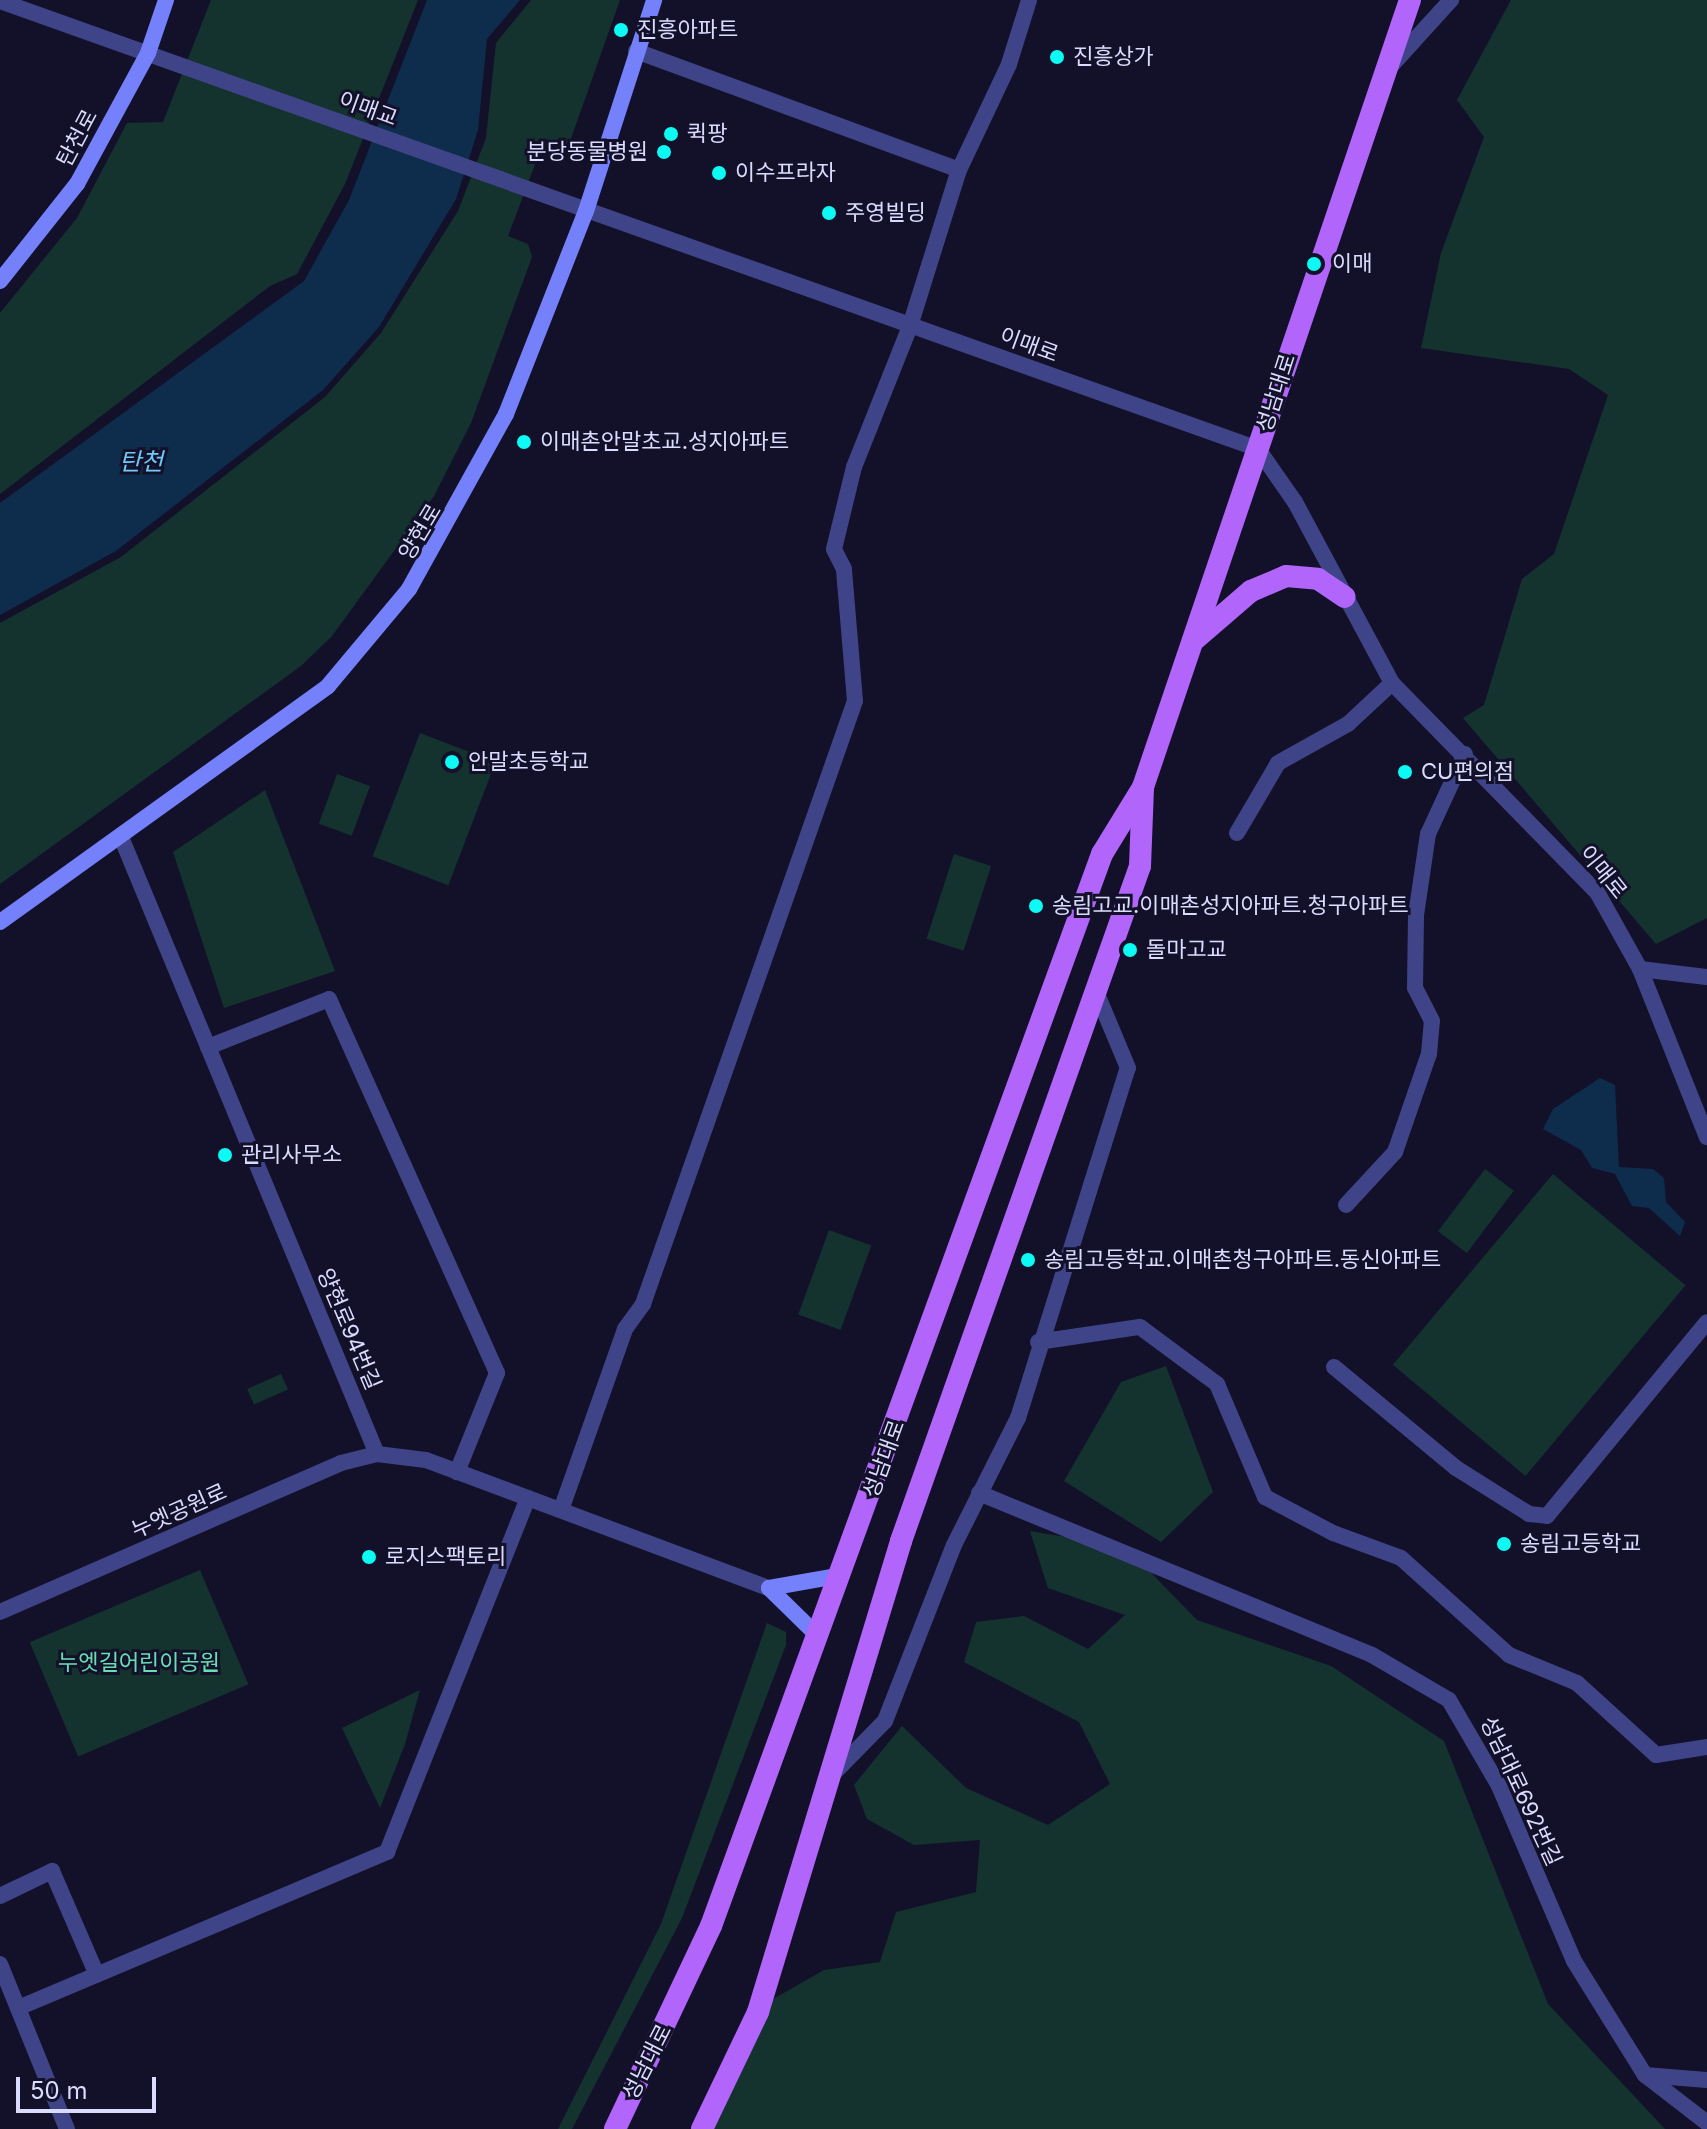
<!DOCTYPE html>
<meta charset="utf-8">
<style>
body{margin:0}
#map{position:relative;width:1707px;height:2129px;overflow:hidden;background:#131129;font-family:Inter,"Noto Sans KR",sans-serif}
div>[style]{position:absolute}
.green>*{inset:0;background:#14332f;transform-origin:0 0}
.water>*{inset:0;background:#0e2c4b}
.minor>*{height:16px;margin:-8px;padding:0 8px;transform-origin:8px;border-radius:8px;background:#3e4487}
.tertiary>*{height:16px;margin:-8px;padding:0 8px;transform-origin:8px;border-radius:8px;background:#3e4487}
.secondary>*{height:16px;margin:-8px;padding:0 8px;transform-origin:8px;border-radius:8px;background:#7481fb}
.primary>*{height:22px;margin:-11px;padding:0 11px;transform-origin:11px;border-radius:11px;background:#b165fb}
.dots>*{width:22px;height:22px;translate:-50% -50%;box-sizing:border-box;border:4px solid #131129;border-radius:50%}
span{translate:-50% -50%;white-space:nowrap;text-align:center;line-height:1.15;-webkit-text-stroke:6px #131129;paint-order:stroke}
.poi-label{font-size:22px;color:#dbdbfe}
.left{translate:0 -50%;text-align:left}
.right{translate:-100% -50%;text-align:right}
.street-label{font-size:22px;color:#dbdbfe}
.park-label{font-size:22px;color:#67deb2}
.water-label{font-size:24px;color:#6cc9fb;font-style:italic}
.scale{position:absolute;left:16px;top:2077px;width:140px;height:36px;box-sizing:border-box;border:4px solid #dbdbfe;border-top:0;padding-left:10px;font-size:24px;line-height:28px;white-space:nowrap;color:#dbdbfe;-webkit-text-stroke:6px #131129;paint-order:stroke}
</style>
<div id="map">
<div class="green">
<i style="clip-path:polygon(211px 0,418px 0,345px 184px,297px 274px,270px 286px,0 494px,0 313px,77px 218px,127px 123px,163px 122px)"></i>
<i style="clip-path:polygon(531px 0,620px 0,568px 147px,553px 158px,539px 154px,508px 236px,528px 244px,532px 257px,471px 423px,434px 496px,332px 636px,301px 666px,0 884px,0 623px,121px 557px,325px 397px,381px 333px,458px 211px,486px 138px,496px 43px)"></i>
<i style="clip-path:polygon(1511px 0,1707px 0,1707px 918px,1656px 944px,1463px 718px,1484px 705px,1522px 579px,1554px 554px,1608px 395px,1569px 369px,1421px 348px,1441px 253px,1484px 137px,1457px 100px)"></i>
<i style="left:420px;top:733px;width:81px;height:132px;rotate:21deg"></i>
<i style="left:337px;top:774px;width:35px;height:53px;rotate:20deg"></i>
<i style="clip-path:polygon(265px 790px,335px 971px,224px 1008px,173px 852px)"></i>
<i style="left:954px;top:854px;width:39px;height:89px;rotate:18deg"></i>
<i style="left:1485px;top:1169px;width:36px;height:78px;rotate:37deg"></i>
<i style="left:1553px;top:1174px;width:173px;height:249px;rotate:40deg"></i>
<i style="left:829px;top:1230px;width:45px;height:90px;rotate:20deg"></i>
<i style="clip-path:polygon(1166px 1366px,1213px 1492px,1161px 1542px,1064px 1481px,1121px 1382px)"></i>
<i style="left:281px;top:1374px;width:17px;height:37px;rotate:66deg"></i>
<i style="clip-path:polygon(1030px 1531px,1126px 1547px,1197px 1620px,1331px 1666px,1444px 1741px,1548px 2004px,1665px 2129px,710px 2129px,768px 2002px,824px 1970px,880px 1962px,896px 1912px,976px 1892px,980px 1840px,914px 1845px,867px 1819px,854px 1785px,902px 1726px,966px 1788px,1048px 1825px,1110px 1784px,1079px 1722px,964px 1662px,976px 1622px,1024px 1616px,1088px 1649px,1125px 1615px,1048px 1588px)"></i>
<i style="left:200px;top:1570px;width:124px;height:185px;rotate:67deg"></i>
<i style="clip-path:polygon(767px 1623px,786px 1632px,786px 1645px,682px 1918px,572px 2129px,558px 2129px,661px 1924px)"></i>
<i style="clip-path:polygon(420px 1690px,405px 1744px,380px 1808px,342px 1728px)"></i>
</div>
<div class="water">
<i style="clip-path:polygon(427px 0,520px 0,487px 39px,478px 130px,456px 199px,379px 327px,323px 390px,116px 551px,0 615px,0 503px,304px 281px,349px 200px)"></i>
<i style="clip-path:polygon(1600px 1078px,1615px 1085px,1619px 1167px,1653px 1169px,1664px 1178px,1666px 1202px,1685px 1222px,1680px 1236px,1649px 1208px,1632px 1206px,1615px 1174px,1592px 1168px,1581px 1150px,1543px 1129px,1553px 1109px)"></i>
</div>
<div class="minor">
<i style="left:636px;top:51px;width:344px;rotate:20.2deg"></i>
<i style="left:1390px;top:67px;width:91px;rotate:-47.7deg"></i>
<i style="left:1258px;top:449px;width:65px;rotate:55.1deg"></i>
<i style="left:1295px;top:502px;width:205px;rotate:61.8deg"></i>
<i style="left:1392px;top:683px;width:293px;rotate:45.6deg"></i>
<i style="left:1597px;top:892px;width:88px;rotate:60.8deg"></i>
<i style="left:1640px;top:969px;width:181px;rotate:68.3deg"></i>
<i style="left:1237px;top:833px;width:81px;rotate:-59.6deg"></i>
<i style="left:1278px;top:763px;width:80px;rotate:-29.1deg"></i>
<i style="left:1348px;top:724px;width:60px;rotate:-43deg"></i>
<i style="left:121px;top:837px;width:668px;rotate:67.47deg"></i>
<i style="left:377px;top:1454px;width:49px;rotate:7deg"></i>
<i style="left:426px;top:1460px;width:366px;rotate:20.5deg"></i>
<i style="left:1640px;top:969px;width:67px;rotate:6.8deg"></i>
<i style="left:208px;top:1047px;width:130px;rotate:-21.6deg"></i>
<i style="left:329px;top:999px;width:410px;rotate:65.8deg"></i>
<i style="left:497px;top:1373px;width:107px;rotate:112deg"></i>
<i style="left:1346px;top:1205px;width:72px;rotate:-47.2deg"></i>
<i style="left:1395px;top:1152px;width:104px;rotate:-70.9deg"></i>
<i style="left:1429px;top:1054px;width:33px;rotate:-85deg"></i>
<i style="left:1432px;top:1021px;width:37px;rotate:-117deg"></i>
<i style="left:1415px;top:988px;width:73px;rotate:-89.2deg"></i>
<i style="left:1416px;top:915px;width:82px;rotate:-81.6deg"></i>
<i style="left:1428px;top:834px;width:88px;rotate:-65.2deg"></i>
<i style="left:1038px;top:1342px;width:103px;rotate:-8.4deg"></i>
<i style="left:1140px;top:1327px;width:96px;rotate:36.5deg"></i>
<i style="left:1217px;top:1384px;width:123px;rotate:67deg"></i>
<i style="left:1265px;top:1497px;width:77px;rotate:27.9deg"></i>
<i style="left:1333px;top:1533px;width:72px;rotate:20.2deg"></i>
<i style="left:1401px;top:1558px;width:145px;rotate:41.9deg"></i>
<i style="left:1509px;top:1655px;width:74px;rotate:22.4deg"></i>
<i style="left:1577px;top:1683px;width:107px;rotate:42.3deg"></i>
<i style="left:1656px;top:1755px;width:52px;rotate:-8.9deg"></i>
<i style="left:1334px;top:1367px;width:158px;rotate:39.6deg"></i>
<i style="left:1456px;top:1468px;width:86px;rotate:32.2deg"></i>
<i style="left:1529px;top:1514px;width:18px;rotate:6deg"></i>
<i style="left:1547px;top:1516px;width:251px;rotate:-50.5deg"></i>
<i style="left:561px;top:1510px;width:192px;rotate:-70.5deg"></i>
<i style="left:625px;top:1329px;width:31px;rotate:-54deg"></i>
<i style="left:643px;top:1304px;width:639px;rotate:-70.63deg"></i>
<i style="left:855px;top:701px;width:132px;rotate:-94.8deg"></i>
<i style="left:844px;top:569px;width:22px;rotate:-117deg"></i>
<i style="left:834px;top:549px;width:84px;rotate:-76.3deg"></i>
<i style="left:854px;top:467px;width:152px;rotate:-68.3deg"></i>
<i style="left:910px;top:326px;width:164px;rotate:-72.6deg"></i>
<i style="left:959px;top:170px;width:117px;rotate:-64.7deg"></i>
<i style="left:1009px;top:64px;width:67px;rotate:-72.6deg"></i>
<i style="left:0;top:1612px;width:372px;rotate:-23.6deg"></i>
<i style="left:341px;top:1463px;width:37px;rotate:-14deg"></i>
<i style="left:829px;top:1778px;width:80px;rotate:-45.5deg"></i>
<i style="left:885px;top:1721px;width:189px;rotate:-68.6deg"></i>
<i style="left:954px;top:1545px;width:142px;rotate:-63.3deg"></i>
<i style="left:1018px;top:1418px;width:367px;rotate:-72.6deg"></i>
<i style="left:1128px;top:1068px;width:86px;rotate:-112.7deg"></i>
<i style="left:0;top:1896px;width:58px;rotate:-25.7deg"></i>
<i style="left:52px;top:1871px;width:113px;rotate:66.6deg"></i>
<i style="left:0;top:1964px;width:178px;rotate:67.9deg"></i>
<i style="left:18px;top:2008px;width:401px;rotate:-22.9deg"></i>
<i style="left:387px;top:1852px;width:381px;rotate:-68.3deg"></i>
</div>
<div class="tertiary">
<i style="left:0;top:1px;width:1335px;rotate:19.6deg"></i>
<i style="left:979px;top:1493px;width:425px;rotate:22.4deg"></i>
<i style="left:1372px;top:1655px;width:89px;rotate:30.3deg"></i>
<i style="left:1449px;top:1700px;width:99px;rotate:59.8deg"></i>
<i style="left:1499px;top:1786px;width:190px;rotate:66.8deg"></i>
<i style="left:1574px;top:1961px;width:134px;rotate:58.1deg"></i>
<i style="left:1645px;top:2075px;width:78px;rotate:37.7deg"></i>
<i style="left:1645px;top:2075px;width:62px;rotate:4.6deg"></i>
</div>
<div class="secondary">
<i style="left:0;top:281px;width:124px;rotate:-51.6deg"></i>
<i style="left:77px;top:184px;width:149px;rotate:-61.5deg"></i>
<i style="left:148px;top:53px;width:56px;rotate:-71.2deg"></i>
<i style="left:0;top:922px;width:404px;rotate:-35.7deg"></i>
<i style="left:328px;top:686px;width:126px;rotate:-50.1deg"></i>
<i style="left:409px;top:589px;width:200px;rotate:-61deg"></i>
<i style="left:506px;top:414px;width:218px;rotate:-68.5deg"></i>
<i style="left:586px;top:211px;width:222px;rotate:-72.1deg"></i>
<i style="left:769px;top:1588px;width:74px;rotate:-10.1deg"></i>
<i style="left:769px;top:1588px;width:70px;rotate:44.4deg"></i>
</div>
<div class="primary">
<i style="left:1193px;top:641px;width:77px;rotate:-40.8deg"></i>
<i style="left:1251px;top:591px;width:38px;rotate:-23deg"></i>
<i style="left:1286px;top:576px;width:32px;rotate:5deg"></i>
<i style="left:1318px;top:579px;width:32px;rotate:34deg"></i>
<i style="left:615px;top:2129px;width:225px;rotate:-64.7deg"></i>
<i style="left:711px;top:1926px;width:1141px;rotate:-69.96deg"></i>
<i style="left:1102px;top:854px;width:79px;rotate:-58.5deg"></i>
<i style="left:1143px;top:787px;width:831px;rotate:-71.26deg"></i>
<i style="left:702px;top:2129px;width:130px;rotate:-64.4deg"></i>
<i style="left:758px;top:2012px;width:492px;rotate:-73.1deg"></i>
<i style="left:901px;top:1541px;width:716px;rotate:-70.5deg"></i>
<i style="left:1140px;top:866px;width:78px;rotate:-87.8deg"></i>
</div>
<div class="dots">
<i style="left:621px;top:30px;background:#0cf9f4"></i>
<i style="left:1057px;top:57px;background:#0cf9f4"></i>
<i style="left:671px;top:134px;background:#0cf9f4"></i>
<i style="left:664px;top:152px;background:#0cf9f4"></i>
<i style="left:719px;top:173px;background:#0cf9f4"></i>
<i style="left:829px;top:213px;background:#0cf9f4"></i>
<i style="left:1314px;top:264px;background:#0cf9f4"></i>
<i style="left:524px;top:442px;background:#0cf9f4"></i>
<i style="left:452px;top:762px;background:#0cf9f4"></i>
<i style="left:1405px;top:772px;background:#0cf9f4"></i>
<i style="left:1036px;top:906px;background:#0cf9f4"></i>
<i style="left:1130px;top:950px;background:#0cf9f4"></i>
<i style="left:225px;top:1155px;background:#0cf9f4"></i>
<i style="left:1028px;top:1260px;background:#0cf9f4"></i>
<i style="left:1504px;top:1544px;background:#0cf9f4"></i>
<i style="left:369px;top:1557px;background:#0cf9f4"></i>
</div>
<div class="poi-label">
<span class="left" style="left:637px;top:30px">진흥아파트</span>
<span class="left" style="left:1073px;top:57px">진흥상가</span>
<span class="left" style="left:687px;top:134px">퀵팡</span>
<span class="right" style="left:648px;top:152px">분당동물병원</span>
<span class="left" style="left:735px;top:173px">이수프라자</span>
<span class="left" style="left:845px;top:213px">주영빌딩</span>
<span class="left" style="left:1332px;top:264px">이매</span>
<span class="left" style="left:540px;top:442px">이매촌안말초교.성지아파트</span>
<span class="left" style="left:468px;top:762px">안말초등학교</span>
<span class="left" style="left:1421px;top:772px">CU편의점</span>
<span class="left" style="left:1052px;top:906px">송림고교.이매촌성지아파트.청구아파트</span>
<span class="left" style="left:1146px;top:950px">돌마고교</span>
<span class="left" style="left:241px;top:1155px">관리사무소</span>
<span class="left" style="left:1044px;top:1260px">송림고등학교.이매촌청구아파트.동신아파트</span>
<span class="left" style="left:1520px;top:1544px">송림고등학교</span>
<span class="left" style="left:385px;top:1557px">로지스팩토리</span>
</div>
<div class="street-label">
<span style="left:368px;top:109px;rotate:20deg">이매교</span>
<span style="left:77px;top:138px;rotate:-62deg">탄천로</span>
<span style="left:1029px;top:345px;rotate:20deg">이매로</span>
<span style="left:1276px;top:393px;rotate:-72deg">성남대로</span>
<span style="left:420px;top:532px;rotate:-59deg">양현로</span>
<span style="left:1603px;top:872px;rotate:51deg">이매로</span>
<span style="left:349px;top:1329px;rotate:67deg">양현로94번길</span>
<span style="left:884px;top:1459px;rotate:-70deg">성남대로</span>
<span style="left:179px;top:1511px;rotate:-24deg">누엣공원로</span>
<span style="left:1521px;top:1791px;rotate:65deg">성남대로692번길</span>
<span style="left:647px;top:2062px;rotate:-63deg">성남대로</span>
</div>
<div class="park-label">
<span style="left:139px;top:1663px">누엣길어린이공원</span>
</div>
<div class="water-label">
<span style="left:141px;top:462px">탄천</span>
</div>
<div class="scale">50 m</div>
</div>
